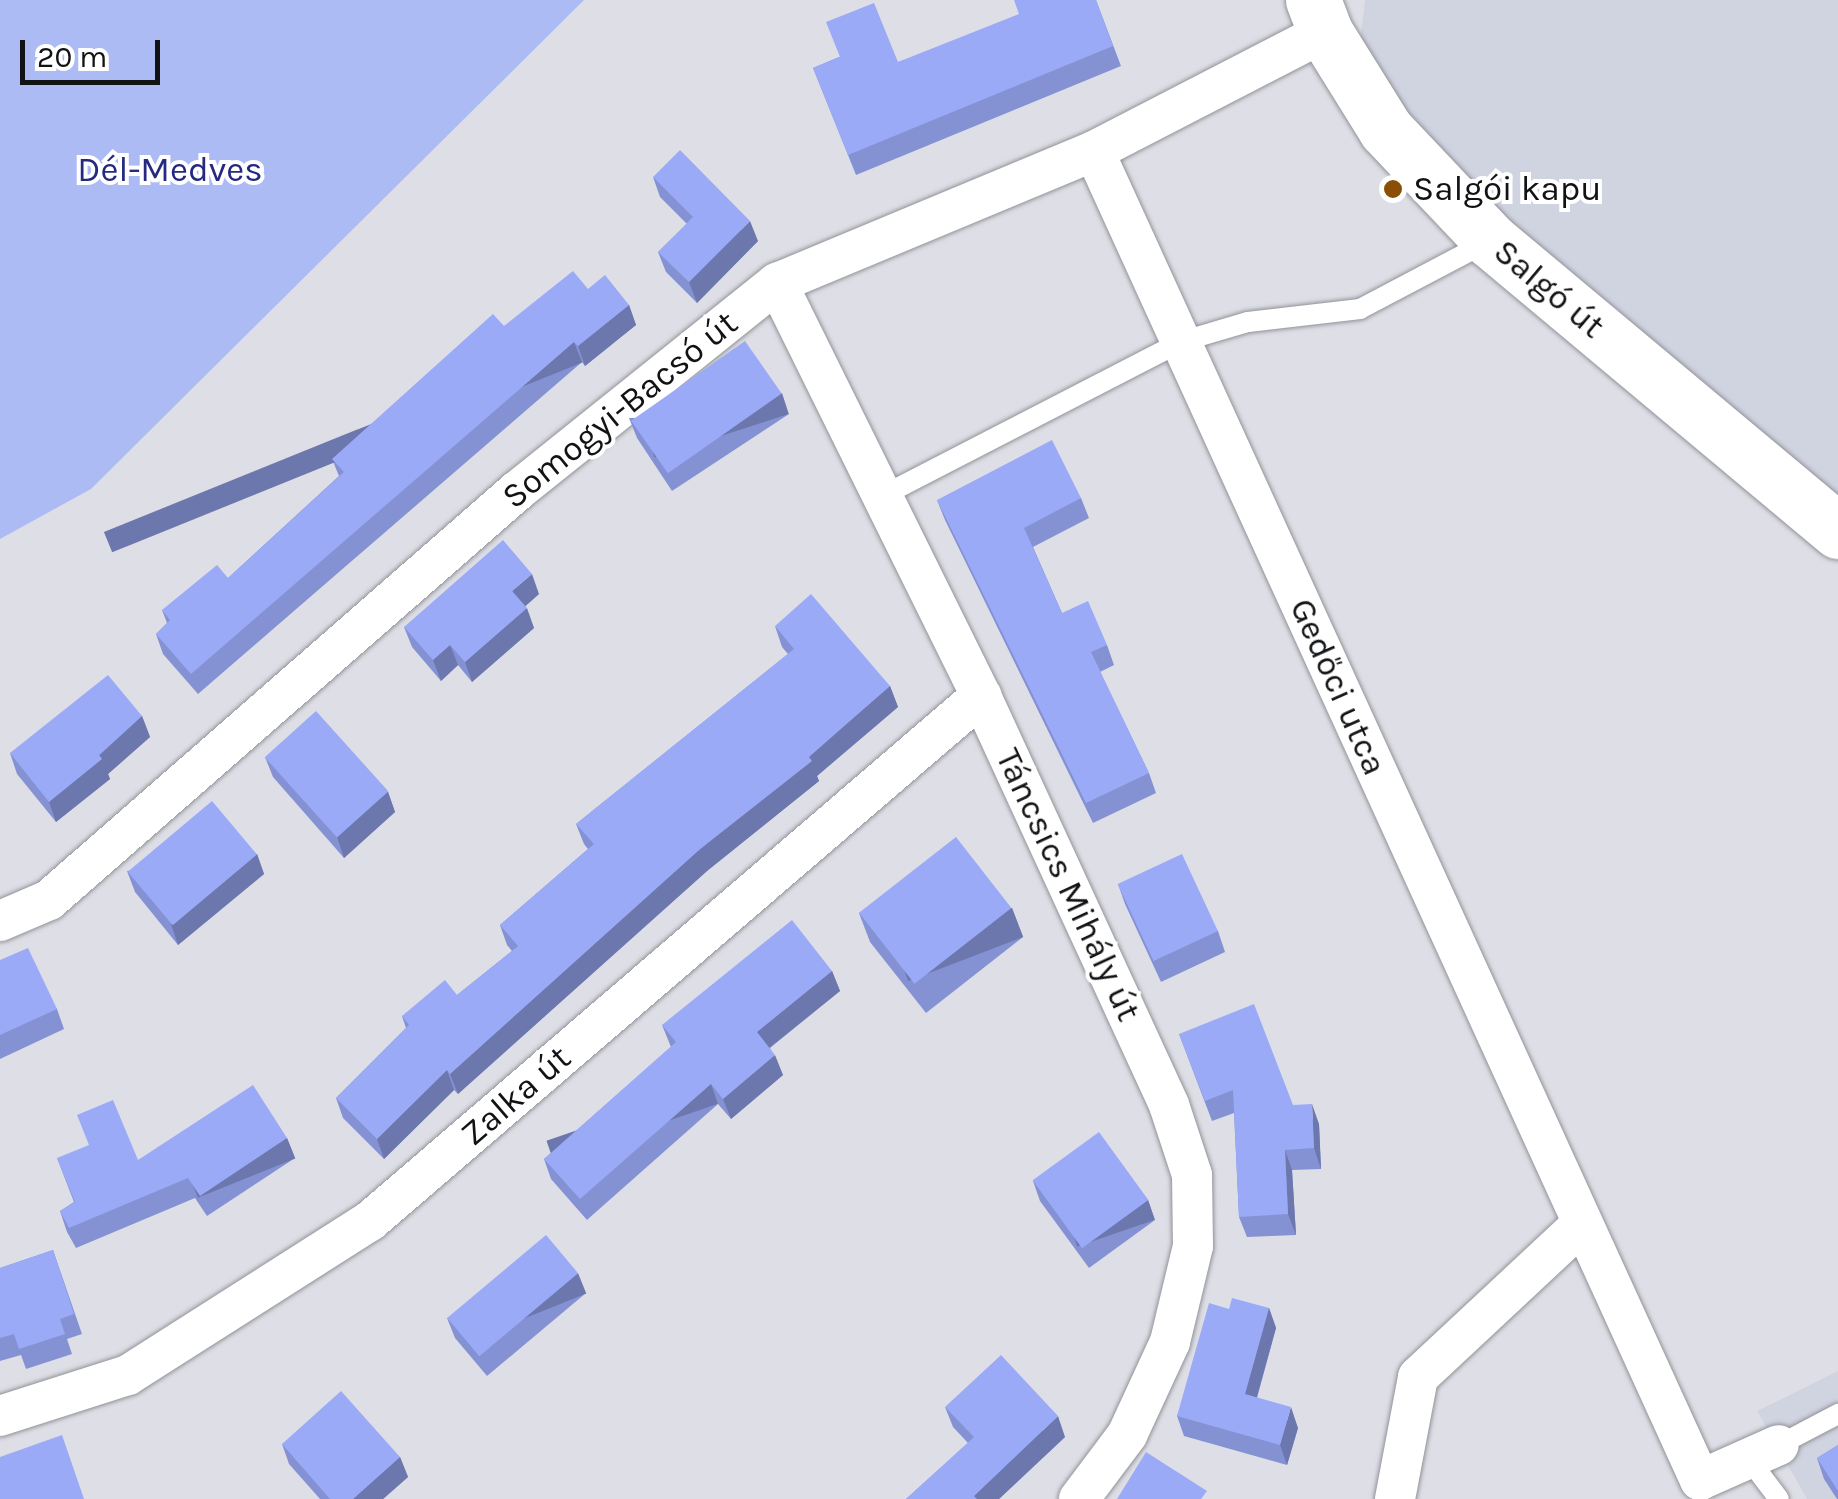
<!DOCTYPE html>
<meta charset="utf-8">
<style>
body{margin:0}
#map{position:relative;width:1838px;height:1499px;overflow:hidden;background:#dedfe6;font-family:Karla,sans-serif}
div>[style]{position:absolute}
.built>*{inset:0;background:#d0d4e1}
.green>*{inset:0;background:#adbbf5}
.roads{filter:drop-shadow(0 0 2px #919399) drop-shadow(0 0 2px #919399)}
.service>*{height:20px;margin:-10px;padding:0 10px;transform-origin:10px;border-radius:10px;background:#fff}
.minor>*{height:40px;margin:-20px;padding:0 20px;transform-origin:20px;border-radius:20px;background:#fff}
.secondary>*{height:55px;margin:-27.5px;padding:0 27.5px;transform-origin:27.5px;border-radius:27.5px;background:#fff}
.wall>*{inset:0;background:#8492d4}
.shaded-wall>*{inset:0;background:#6c77ad;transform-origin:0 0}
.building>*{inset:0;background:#9aaaf7;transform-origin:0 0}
.dots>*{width:28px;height:28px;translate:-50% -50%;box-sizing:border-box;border:5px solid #fff;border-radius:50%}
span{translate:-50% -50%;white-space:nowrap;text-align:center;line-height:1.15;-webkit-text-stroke:8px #fff;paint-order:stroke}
.park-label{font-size:35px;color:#25297f}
.poi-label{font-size:35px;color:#111214}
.left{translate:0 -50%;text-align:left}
.street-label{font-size:35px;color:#111214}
.scale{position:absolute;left:20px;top:40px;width:140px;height:45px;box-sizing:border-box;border:5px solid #111214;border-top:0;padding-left:12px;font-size:30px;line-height:35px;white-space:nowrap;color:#111214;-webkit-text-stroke:8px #fff;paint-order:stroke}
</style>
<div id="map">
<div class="built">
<i style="clip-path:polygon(1365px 0,1838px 0,1838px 509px,1556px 276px,1402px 112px,1359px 55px)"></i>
<i style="clip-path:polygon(1838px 1371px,1838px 1499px,1807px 1499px,1757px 1411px)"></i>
</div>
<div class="green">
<i style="clip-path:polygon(0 0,584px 0,91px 489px,0 539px)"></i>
</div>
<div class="roads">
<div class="service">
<i style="left:882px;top:496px;width:335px;rotate:-27.3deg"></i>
<i style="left:1180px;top:342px;width:71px;rotate:-16.4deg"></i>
<i style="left:1248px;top:322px;width:113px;rotate:-6.6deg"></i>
<i style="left:1360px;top:309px;width:144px;rotate:-27.8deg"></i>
<i style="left:1779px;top:1445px;width:67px;rotate:-27.7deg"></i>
<i style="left:1748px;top:1458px;width:51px;rotate:52.9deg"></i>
</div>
<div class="minor">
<i style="left:1094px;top:151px;width:1461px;rotate:65.49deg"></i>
<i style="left:1700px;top:1480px;width:86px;rotate:-23.9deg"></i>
<i style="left:777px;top:283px;width:461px;rotate:63.7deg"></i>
<i style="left:981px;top:696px;width:450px;rotate:65.3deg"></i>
<i style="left:1169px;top:1105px;width:74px;rotate:71.8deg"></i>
<i style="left:1192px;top:1175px;width:71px;rotate:89.2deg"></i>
<i style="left:1193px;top:1246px;width:99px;rotate:103.5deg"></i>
<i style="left:1170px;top:1342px;width:102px;rotate:114.8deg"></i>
<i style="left:1127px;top:1435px;width:80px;rotate:126.9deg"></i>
<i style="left:0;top:921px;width:53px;rotate:-23.2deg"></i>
<i style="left:49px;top:900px;width:622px;rotate:-41.15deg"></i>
<i style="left:517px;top:491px;width:333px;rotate:-38.7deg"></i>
<i style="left:777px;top:283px;width:343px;rotate:-22.6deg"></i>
<i style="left:1094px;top:151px;width:260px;rotate:-27.3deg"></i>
<i style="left:0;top:1416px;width:134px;rotate:-17.8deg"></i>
<i style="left:128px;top:1375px;width:287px;rotate:-32.5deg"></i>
<i style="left:370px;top:1221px;width:806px;rotate:-40.67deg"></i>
<i style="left:1395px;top:1499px;width:124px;rotate:-79.3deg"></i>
<i style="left:1418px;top:1377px;width:224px;rotate:-43deg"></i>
</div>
<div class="secondary">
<i style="left:1313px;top:0;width:34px;rotate:69deg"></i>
<i style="left:1325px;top:32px;width:115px;rotate:58.1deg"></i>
<i style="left:1386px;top:130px;width:151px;rotate:46.6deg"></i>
<i style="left:1490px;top:240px;width:454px;rotate:39.9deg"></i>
</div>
</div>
<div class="wall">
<i style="clip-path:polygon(1096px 0,1121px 66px,856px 175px,813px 68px,839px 57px,898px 62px)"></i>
<i style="clip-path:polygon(653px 177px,758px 241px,697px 303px,666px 272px,658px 252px,687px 224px,660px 197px)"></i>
<i style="clip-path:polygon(588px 289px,629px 305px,636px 325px,585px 366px,582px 362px,198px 694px,163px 654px,156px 634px,167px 623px,162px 610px,228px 578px,339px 476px,332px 459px,504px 326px)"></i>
<i style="clip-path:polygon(789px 414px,672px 491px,637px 438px,629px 418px)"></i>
<i style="clip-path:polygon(1081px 498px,1089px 518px,1033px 547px,1062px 613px,1107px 645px,1114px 665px,1100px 672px,1149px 773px,1156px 793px,1093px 823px,945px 520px,937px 500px)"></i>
<i style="clip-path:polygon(539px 594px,525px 606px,534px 628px,472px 682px,458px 665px,441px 681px,412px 647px,404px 627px)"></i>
<i style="clip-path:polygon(775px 626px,890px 686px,898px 707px,817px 776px,819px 781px,707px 871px,458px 1094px,454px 1090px,384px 1159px,343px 1118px,336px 1098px,406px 1028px,402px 1016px,457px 995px,512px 951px,507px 945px,500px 925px,588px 849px,584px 844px,576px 824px,788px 654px,782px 647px)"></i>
<i style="clip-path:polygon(142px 716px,150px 737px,108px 774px,110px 779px,56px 822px,17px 774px,10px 753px)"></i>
<i style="clip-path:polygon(265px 757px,388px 792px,395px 812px,344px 858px,273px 777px)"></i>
<i style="clip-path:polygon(257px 854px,264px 874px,178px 945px,135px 892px,127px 871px)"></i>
<i style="clip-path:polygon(1118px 884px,1218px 931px,1225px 952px,1161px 982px,1125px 904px)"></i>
<i style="clip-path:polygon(1012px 908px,1023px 937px,926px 1013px,870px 942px,859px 913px)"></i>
<i style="clip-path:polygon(0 960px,57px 1009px,64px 1029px,0 1059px)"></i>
<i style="clip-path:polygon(832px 971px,840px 991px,770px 1048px,783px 1075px,731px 1119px,718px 1104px,587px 1220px,551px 1179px,544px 1159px,671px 1047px,662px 1025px)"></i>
<i style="clip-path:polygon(1179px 1034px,1293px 1105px,1319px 1124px,1321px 1169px,1292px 1170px,1296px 1235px,1247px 1237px,1239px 1217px,1234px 1113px,1212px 1121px)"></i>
<i style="clip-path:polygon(287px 1138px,295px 1158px,207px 1216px,195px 1198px,76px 1248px,67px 1232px,60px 1211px,74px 1202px,57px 1158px,138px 1160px)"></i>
<i style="clip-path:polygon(1033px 1181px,1148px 1200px,1155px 1220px,1089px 1268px,1040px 1201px)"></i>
<i style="clip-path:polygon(53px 1250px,82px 1334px,67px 1339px,72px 1354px,26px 1369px,21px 1355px,0 1361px,0 1268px)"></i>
<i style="clip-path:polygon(586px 1293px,487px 1376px,455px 1338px,447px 1318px)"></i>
<i style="clip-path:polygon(1269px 1308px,1276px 1328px,1257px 1398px,1298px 1428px,1287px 1465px,1184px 1436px,1177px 1416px,1229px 1309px)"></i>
<i style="clip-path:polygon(945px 1407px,1065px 1437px,999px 1499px,906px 1499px,968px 1443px,953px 1427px)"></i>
<i style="clip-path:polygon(282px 1444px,400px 1457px,408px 1477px,383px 1499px,320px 1499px,289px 1464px)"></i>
<i style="clip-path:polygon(1838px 1445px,1838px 1499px,1837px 1499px,1824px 1479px,1817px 1458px)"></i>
</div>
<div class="shaded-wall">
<i style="clip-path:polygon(750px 221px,758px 241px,697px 303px,689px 282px)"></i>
<i style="clip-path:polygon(629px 305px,636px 325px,585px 366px,578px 346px)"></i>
<i style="left:574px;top:342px;width:22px;height:507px;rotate:68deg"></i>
<i style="left:782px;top:393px;width:22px;height:141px;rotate:72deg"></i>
<i style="clip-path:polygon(532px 574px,539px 594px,520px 611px,512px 591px)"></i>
<i style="clip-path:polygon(527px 608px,534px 628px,472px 682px,465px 662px)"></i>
<i style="clip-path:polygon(450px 645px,458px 665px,441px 681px,433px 660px)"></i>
<i style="clip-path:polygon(890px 686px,898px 707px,817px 776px,819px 781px,707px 871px,458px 1094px,450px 1074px,699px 850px)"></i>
<i style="clip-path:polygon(142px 716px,150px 737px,108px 774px,110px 779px,56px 822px,49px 802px)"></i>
<i style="clip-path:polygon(388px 792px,395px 812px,344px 858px,337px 837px)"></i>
<i style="clip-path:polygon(257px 854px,264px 874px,178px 945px,171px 924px)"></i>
<i style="left:1012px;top:908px;width:31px;height:123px;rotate:69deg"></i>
<i style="clip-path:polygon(832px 971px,840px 991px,764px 1052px,757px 1032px)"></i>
<i style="clip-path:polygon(775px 1055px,783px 1075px,731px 1119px,723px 1099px)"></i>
<i style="clip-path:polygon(447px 1070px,454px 1090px,384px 1159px,377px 1139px)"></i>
<i style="left:711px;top:1084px;width:21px;height:174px;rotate:71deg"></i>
<i style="clip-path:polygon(1312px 1104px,1319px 1124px,1321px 1169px,1314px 1148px)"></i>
<i style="left:287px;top:1138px;width:22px;height:105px;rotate:68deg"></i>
<i style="clip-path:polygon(1285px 1150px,1292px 1170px,1296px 1235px,1288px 1214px)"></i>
<i style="left:1148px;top:1200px;width:21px;height:82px;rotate:71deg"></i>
<i style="left:578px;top:1273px;width:22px;height:129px;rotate:68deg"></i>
<i style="clip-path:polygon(1269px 1308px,1276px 1328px,1252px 1414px,1245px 1394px)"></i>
<i style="clip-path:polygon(1291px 1407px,1298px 1428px,1287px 1465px,1280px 1445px)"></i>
<i style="clip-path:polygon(1058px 1416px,1065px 1437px,999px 1499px,975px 1499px,974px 1496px)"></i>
<i style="clip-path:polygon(400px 1457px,408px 1477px,383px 1499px,353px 1499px)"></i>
</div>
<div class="building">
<i style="clip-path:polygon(1014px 0,1096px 0,1113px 46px,848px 155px,813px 68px,840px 57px,826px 22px,874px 3px,898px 62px,1019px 14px)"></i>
<i style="clip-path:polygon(680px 150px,750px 221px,689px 282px,658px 252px,693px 217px,653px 177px)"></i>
<i style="clip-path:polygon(573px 271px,588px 289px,605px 275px,629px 305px,578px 346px,574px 342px,191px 674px,156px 634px,170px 620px,162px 610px,217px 565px,228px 578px,344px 472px,332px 459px,493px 314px,504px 326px)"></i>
<i style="left:745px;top:341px;width:64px;height:139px;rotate:55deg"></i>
<i style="clip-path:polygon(1052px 440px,1081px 498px,1024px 528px,1062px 613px,1088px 601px,1107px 645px,1091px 652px,1149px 773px,1086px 803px,937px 500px)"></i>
<i style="clip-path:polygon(503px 540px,532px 574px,512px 591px,527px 608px,465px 662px,450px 645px,433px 660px,404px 627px)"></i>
<i style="clip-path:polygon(811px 594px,890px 686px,809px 757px,812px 761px,699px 850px,450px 1074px,447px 1070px,377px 1139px,336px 1098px,409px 1025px,402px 1016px,445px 980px,457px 995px,518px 946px,500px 925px,594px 844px,576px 824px,794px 649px,775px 626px)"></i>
<i style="clip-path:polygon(108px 675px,142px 716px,99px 755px,102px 759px,49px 802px,10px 753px)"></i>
<i style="left:316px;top:711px;width:108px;height:69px;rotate:48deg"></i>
<i style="left:212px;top:801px;width:70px;height:110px;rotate:50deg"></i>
<i style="left:956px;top:837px;width:90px;height:123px;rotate:52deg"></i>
<i style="left:1182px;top:854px;width:85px;height:71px;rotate:65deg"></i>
<i style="clip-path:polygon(792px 920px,832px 971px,757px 1032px,775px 1055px,723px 1099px,711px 1084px,580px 1199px,544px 1159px,676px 1042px,662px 1025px)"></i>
<i style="clip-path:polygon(28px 948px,57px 1009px,0 1035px,0 960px)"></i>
<i style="clip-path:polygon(1254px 1004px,1293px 1105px,1312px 1104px,1314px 1148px,1285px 1150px,1288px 1214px,1239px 1217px,1233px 1090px,1205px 1101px,1179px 1034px)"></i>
<i style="clip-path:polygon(253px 1085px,287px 1138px,200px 1196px,188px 1178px,69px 1228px,60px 1211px,75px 1202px,57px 1158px,89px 1145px,77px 1115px,113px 1100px,138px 1160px)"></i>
<i style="left:1099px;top:1132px;width:84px;height:82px;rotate:54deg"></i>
<i style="left:546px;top:1235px;width:50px;height:129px;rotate:50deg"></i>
<i style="clip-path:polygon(53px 1250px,74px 1314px,60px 1319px,65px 1334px,19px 1349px,14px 1334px,0 1338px,0 1268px)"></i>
<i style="clip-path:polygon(1232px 1298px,1269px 1308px,1245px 1394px,1291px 1407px,1280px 1445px,1177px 1416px,1209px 1303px,1229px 1309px)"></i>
<i style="clip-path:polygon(1001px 1355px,1058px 1416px,974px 1496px,977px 1499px,906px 1499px,974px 1437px,945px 1407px)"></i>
<i style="clip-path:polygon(341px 1391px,400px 1457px,353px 1499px,330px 1499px,282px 1444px)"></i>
<i style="clip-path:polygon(62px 1435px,84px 1499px,0 1499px,0 1457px)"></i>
<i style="clip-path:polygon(1838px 1445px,1838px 1491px,1817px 1458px)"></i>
<i style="clip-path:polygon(1146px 1452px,1207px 1491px,1201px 1499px,1117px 1499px)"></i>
</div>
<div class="dots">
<i style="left:1393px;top:189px;background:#895005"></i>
</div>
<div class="park-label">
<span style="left:170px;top:170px">Dél-Medves</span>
</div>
<div class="poi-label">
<span class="left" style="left:1413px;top:189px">Salgói kapu</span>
</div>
<div class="street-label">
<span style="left:1549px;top:289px;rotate:40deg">Salgó út</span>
<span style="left:620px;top:410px;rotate:-39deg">Somogyi-Bacsó út</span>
<span style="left:1338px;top:687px;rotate:66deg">Gedőci utca</span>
<span style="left:1068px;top:885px;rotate:65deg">Táncsics Mihály út</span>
<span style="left:516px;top:1096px;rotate:-41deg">Zalka út</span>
</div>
<div class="scale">20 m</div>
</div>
